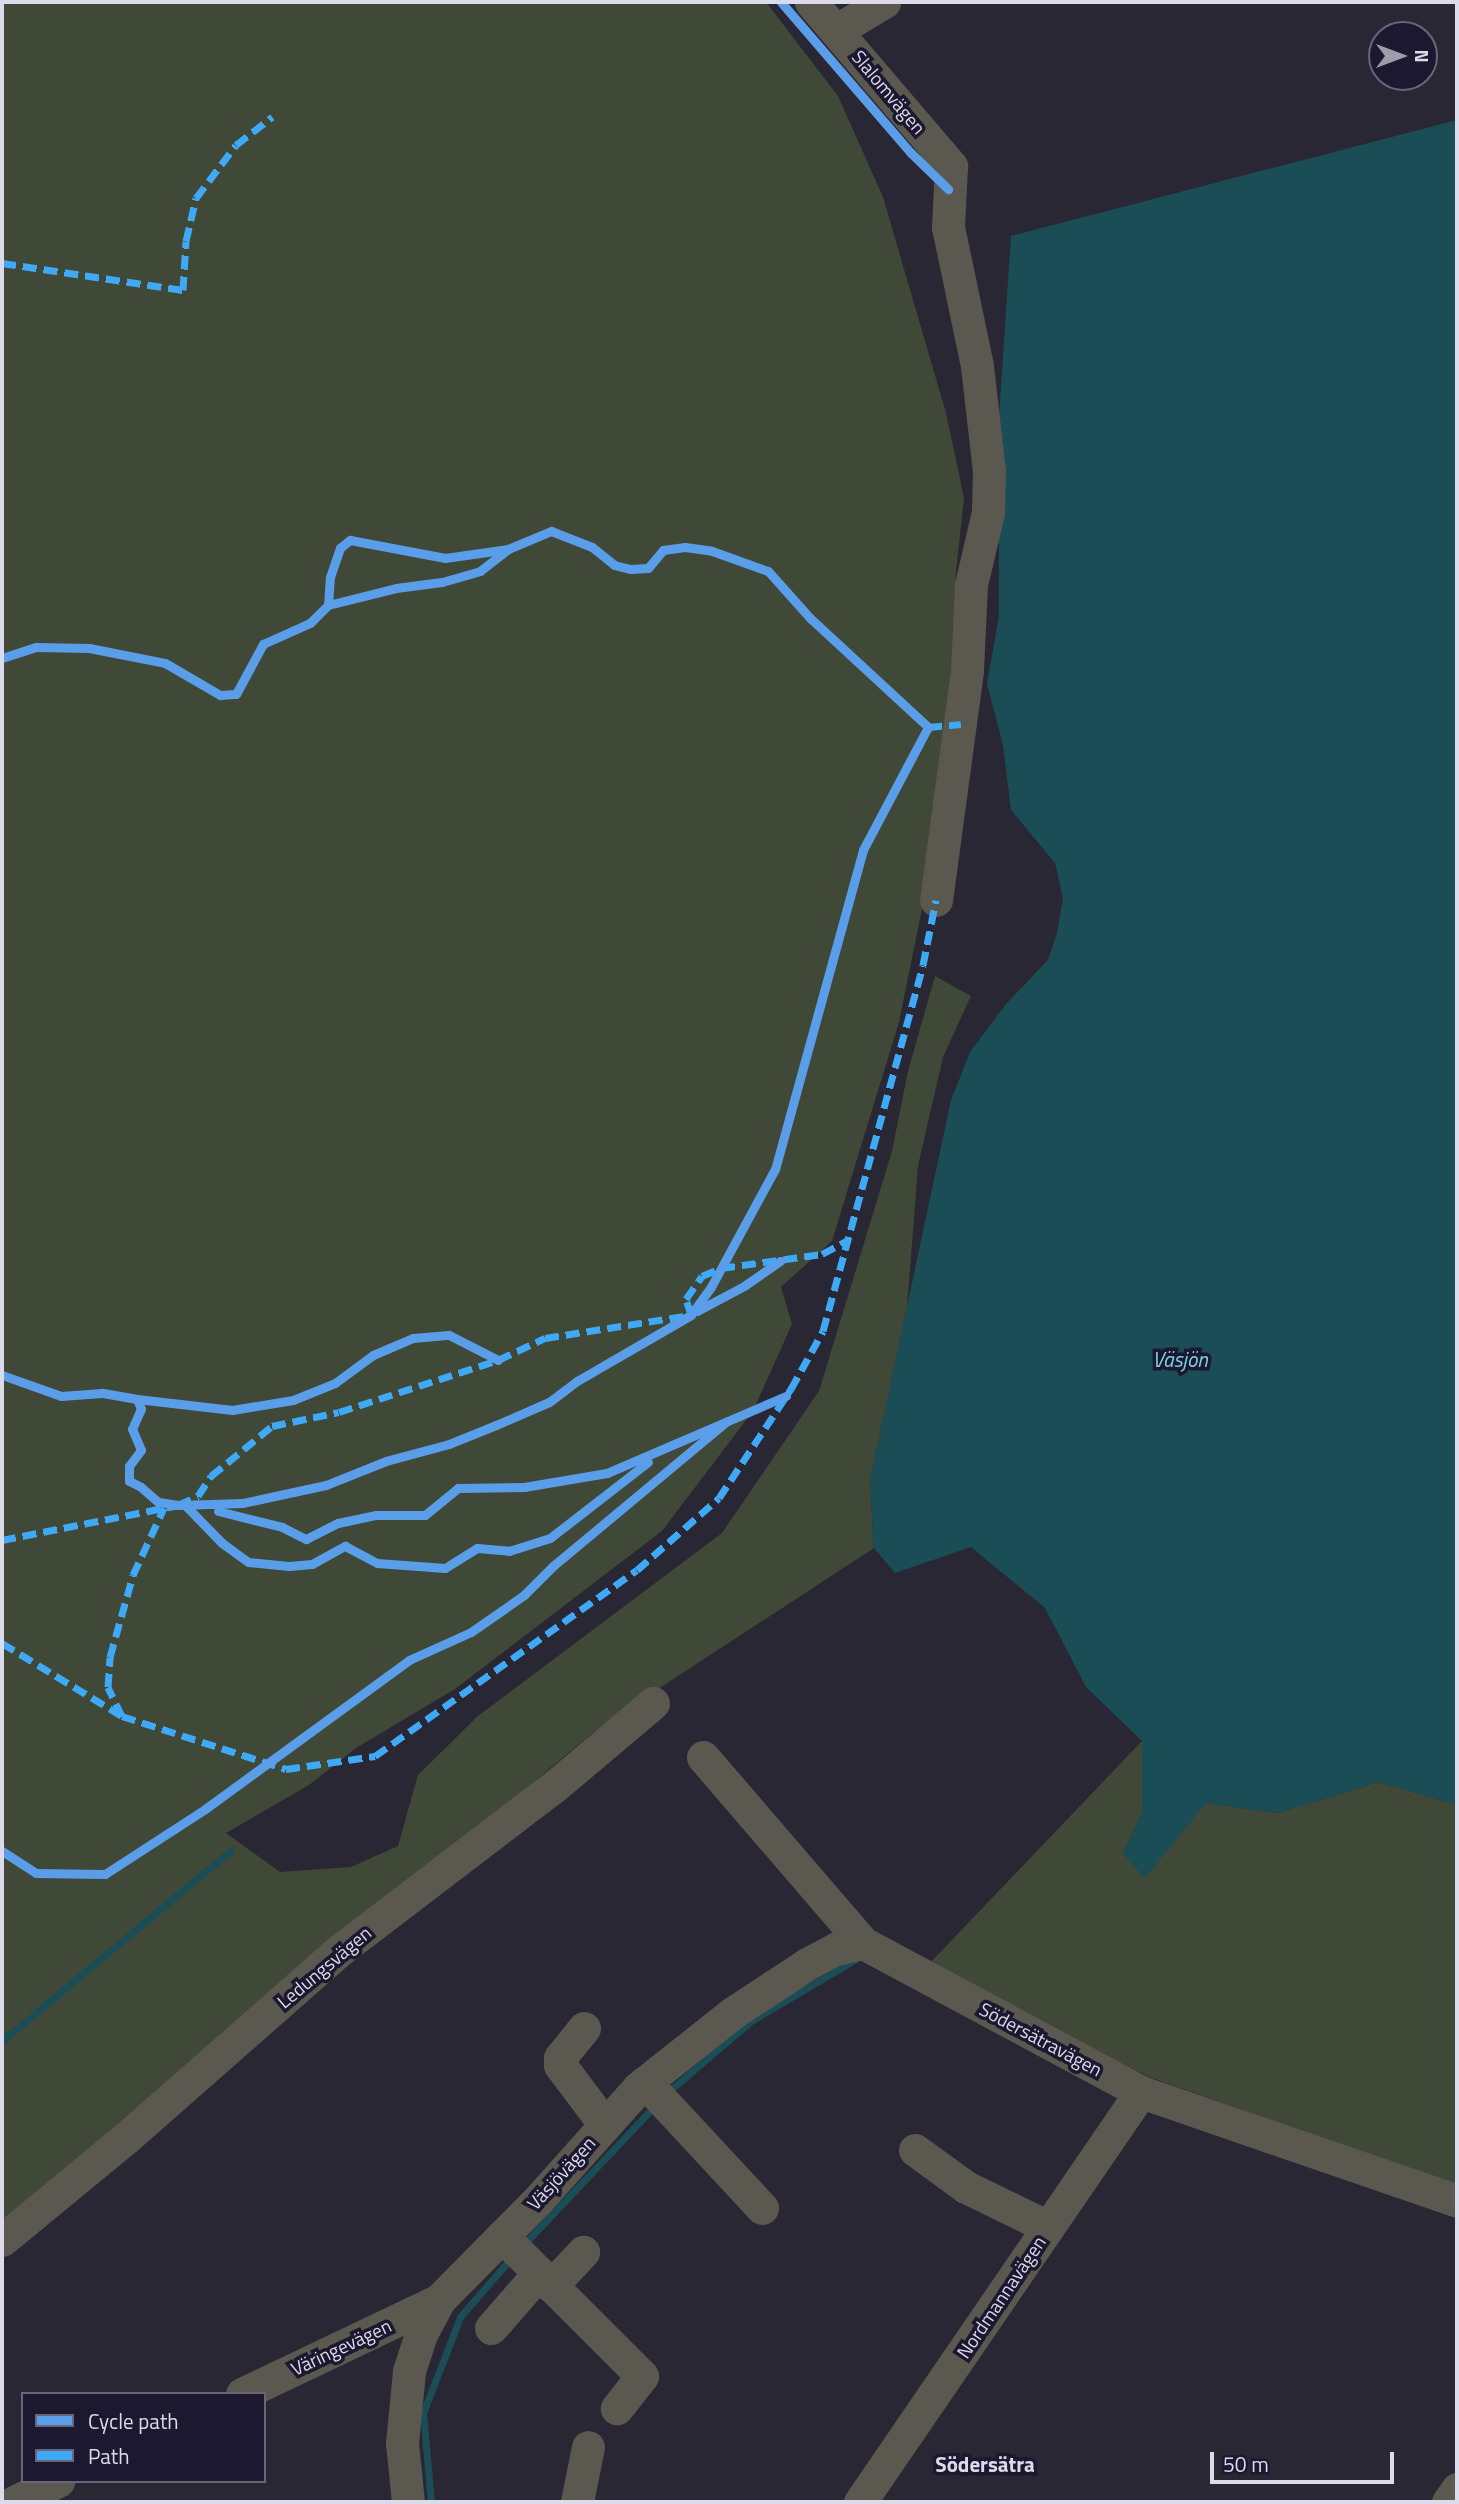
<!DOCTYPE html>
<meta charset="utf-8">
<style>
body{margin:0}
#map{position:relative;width:1459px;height:2504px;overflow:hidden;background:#292734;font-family:"Titillium Web",sans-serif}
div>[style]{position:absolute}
.green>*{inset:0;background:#404837}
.water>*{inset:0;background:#1b4d57}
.stream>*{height:7px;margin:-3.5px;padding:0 3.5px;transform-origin:3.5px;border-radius:3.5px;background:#1b4d57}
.minor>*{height:33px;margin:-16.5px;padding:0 16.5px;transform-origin:16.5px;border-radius:16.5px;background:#5b5850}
.quiet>*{height:7px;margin-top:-3.5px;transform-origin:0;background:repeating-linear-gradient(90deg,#3fa9f5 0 14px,transparent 0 21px)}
.cycleway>*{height:9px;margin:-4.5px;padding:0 4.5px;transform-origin:4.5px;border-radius:4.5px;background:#5a9eea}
span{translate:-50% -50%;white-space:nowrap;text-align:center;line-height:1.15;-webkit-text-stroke:7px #1c182f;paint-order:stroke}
.street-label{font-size:19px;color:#dcdbeb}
.water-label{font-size:21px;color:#7cd4e6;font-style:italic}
.neighbourhood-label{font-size:21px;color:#dcdbeb;font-weight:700}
.frame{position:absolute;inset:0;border:4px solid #dcdbeb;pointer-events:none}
.legend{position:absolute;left:21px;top:2392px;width:245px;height:91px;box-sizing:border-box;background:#1c182f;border:2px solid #69667a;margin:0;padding:9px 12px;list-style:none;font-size:21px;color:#dcdbeb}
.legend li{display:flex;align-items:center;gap:14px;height:35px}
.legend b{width:35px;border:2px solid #69667a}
.north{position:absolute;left:1368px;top:21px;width:70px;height:70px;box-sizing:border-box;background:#1c182f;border:2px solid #69667a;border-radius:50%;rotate:90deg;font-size:19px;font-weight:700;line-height:28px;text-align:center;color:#dcdbeb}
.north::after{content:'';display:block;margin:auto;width:24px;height:32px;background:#9d9cab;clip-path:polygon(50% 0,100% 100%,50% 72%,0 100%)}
.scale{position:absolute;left:1210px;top:2452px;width:184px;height:32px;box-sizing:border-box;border:4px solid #dcdbeb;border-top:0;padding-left:9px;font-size:21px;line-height:24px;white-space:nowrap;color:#dcdbeb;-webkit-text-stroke:5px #1c182f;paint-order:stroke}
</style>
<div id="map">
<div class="green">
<i style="clip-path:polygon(2px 2px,766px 2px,838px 96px,883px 197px,946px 413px,964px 498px,956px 571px,953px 687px,941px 815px,899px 1022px,832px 1241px,781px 1287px,792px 1324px,753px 1411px,662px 1531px,455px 1689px,356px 1748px,309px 1785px,226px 1833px,280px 1872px,351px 1867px,398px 1846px,418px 1775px,478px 1716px,722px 1533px,819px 1391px,892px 1151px,908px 1071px,935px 976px,971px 996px,943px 1057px,918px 1166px,907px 1308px,870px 1480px,874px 1548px,600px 1727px,2px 2221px)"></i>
<i style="clip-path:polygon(1142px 1741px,1142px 1813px,1123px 1854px,1206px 1803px,1277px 1813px,1379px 1782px,1457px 1805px,1457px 2185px,1149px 2077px,928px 1965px)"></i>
</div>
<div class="water">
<i style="clip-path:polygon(1457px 120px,1457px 1805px,1379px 1782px,1277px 1813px,1206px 1803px,1145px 1878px,1123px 1854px,1142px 1813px,1142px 1741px,1086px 1687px,1045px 1608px,971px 1547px,895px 1573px,874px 1548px,870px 1480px,951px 1100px,970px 1052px,1006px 1004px,1048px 960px,1057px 933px,1063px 898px,1055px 863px,1011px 810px,1003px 745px,987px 684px,999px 616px,999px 417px,1011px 236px)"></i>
</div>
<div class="stream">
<i style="left:2px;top:2041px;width:298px;rotate:-39.8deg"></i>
<i style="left:669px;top:2091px;width:108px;rotate:-40.5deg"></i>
<i style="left:751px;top:2021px;width:120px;rotate:-30.6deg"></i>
<i style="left:526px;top:2242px;width:179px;rotate:-46.6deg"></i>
<i style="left:431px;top:2502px;width:89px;rotate:-95.1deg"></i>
<i style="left:423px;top:2413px;width:103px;rotate:-68.9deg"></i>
<i style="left:460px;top:2317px;width:69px;rotate:-49.1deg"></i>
</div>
<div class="minor">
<i style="left:811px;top:2px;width:216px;rotate:49.5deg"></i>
<i style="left:951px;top:166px;width:61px;rotate:92.8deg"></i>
<i style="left:948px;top:227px;width:142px;rotate:78.2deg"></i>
<i style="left:977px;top:366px;width:106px;rotate:83.5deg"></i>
<i style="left:989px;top:471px;width:41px;rotate:91.4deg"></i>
<i style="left:988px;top:512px;width:75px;rotate:103.1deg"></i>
<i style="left:971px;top:585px;width:86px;rotate:92.7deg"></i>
<i style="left:967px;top:671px;width:231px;rotate:97.7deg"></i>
<i style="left:837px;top:30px;width:55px;rotate:-30.8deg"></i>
<i style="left:703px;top:1757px;width:245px;rotate:49.3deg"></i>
<i style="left:863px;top:1943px;width:315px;rotate:28.2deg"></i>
<i style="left:1141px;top:2092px;width:334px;rotate:19deg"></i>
<i style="left:584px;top:2028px;width:38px;rotate:129deg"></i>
<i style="left:560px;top:2058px;width:7px;rotate:90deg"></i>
<i style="left:560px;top:2065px;width:75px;rotate:53.1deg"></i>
<i style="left:645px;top:2082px;width:172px;rotate:47.1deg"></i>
<i style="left:915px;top:2150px;width:63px;rotate:36deg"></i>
<i style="left:966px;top:2187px;width:91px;rotate:26deg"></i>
<i style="left:502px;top:2236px;width:198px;rotate:45deg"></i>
<i style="left:642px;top:2376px;width:41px;rotate:128deg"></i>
<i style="left:2px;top:2240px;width:162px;rotate:-39.5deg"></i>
<i style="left:127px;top:2137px;width:283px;rotate:-41.3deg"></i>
<i style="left:340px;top:1950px;width:272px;rotate:-37.4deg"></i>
<i style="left:556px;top:1785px;width:127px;rotate:-40.2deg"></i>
<i style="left:551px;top:2286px;width:47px;rotate:-46.7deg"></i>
<i style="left:491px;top:2328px;width:73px;rotate:-48.9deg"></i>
<i style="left:242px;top:2394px;width:218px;rotate:-25.5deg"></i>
<i style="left:14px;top:2502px;width:49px;rotate:-25.5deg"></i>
<i style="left:408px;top:2502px;width:59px;rotate:-95.8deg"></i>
<i style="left:402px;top:2443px;width:72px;rotate:-84.4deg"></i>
<i style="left:409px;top:2371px;width:39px;rotate:-72deg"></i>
<i style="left:421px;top:2334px;width:38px;rotate:-62deg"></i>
<i style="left:439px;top:2300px;width:141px;rotate:-45.3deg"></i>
<i style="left:538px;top:2200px;width:150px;rotate:-48.2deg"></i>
<i style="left:638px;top:2088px;width:122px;rotate:-38.4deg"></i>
<i style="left:734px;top:2012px;width:87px;rotate:-33.3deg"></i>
<i style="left:807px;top:1964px;width:32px;rotate:-28deg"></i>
<i style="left:835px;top:1949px;width:29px;rotate:-12deg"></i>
<i style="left:577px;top:2502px;width:56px;rotate:-78.7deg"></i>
<i style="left:860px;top:2502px;width:497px;rotate:-55.6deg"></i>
<i style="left:1448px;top:2502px;width:16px;rotate:-55deg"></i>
</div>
<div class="quiet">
<i style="left:2px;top:263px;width:183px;rotate:8.5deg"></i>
<i style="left:183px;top:290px;width:49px;rotate:-86.5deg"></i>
<i style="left:186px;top:241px;width:44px;rotate:-76.9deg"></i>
<i style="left:196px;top:198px;width:66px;rotate:-53deg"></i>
<i style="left:236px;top:145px;width:46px;rotate:-37.9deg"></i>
<i style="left:928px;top:727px;width:33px;rotate:-5deg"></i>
<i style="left:2px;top:1540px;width:179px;rotate:-11.2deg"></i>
<i style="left:178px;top:1505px;width:22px;rotate:-24deg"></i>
<i style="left:198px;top:1496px;width:24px;rotate:-57deg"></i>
<i style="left:211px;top:1476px;width:79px;rotate:-39.3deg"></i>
<i style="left:272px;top:1426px;width:68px;rotate:-11.8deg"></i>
<i style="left:339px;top:1412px;width:167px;rotate:-18.1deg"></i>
<i style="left:498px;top:1360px;width:52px;rotate:-25.1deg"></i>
<i style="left:545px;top:1338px;width:148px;rotate:-9deg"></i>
<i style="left:691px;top:1315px;width:17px;rotate:-107deg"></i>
<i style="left:686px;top:1299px;width:28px;rotate:-55deg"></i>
<i style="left:702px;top:1276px;width:21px;rotate:-23deg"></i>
<i style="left:721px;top:1268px;width:102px;rotate:-7.9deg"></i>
<i style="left:822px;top:1254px;width:30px;rotate:-28deg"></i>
<i style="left:2px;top:1643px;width:140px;rotate:31.3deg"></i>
<i style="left:122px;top:1716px;width:172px;rotate:17.9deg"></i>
<i style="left:286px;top:1769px;width:90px;rotate:-8.3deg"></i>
<i style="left:375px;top:1756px;width:321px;rotate:-35.4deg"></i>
<i style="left:637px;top:1570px;width:109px;rotate:-41.3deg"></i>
<i style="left:719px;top:1498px;width:131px;rotate:-56.6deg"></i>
<i style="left:791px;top:1389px;width:66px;rotate:-61.1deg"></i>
<i style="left:823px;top:1331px;width:379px;rotate:-74.7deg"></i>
<i style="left:923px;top:965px;width:66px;rotate:-78.7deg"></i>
<i style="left:122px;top:1716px;width:32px;rotate:-116deg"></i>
<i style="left:108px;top:1687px;width:30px;rotate:-86deg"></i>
<i style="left:110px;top:1657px;width:85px;rotate:-74.3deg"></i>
<i style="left:133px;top:1575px;width:74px;rotate:-65.2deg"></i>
</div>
<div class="cycleway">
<i style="left:781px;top:2px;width:199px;rotate:49.3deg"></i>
<i style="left:911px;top:153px;width:52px;rotate:44.2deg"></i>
<i style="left:328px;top:605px;width:28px;rotate:-86deg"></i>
<i style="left:330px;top:577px;width:31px;rotate:-71deg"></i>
<i style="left:340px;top:548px;width:13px;rotate:-39deg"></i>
<i style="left:350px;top:540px;width:97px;rotate:10.7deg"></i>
<i style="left:445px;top:558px;width:64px;rotate:-8.1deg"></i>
<i style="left:2px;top:658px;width:36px;rotate:-18deg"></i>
<i style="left:36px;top:647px;width:53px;rotate:1.1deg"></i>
<i style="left:89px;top:648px;width:77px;rotate:11.2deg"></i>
<i style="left:165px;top:663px;width:64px;rotate:30.2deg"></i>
<i style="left:220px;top:695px;width:16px;rotate:-4deg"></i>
<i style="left:236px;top:694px;width:57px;rotate:-61.6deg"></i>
<i style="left:263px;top:644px;width:51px;rotate:-24.1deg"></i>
<i style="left:310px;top:623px;width:25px;rotate:-45deg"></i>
<i style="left:328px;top:605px;width:70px;rotate:-14deg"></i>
<i style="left:396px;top:588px;width:46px;rotate:-7.4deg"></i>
<i style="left:442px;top:582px;width:40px;rotate:-16deg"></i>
<i style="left:480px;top:571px;width:36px;rotate:-38deg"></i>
<i style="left:508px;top:549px;width:47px;rotate:-22.7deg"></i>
<i style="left:551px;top:531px;width:44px;rotate:21.3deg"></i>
<i style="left:592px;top:547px;width:28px;rotate:39deg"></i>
<i style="left:614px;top:565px;width:16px;rotate:14deg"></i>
<i style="left:630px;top:569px;width:18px;rotate:-3deg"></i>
<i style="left:648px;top:568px;width:23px;rotate:-50deg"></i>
<i style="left:663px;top:550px;width:22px;rotate:-8deg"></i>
<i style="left:685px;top:547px;width:27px;rotate:8deg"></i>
<i style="left:712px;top:551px;width:59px;rotate:19.7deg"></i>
<i style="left:768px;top:571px;width:63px;rotate:48.2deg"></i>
<i style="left:810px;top:618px;width:161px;rotate:42.7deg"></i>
<i style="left:928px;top:727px;width:139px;rotate:117.9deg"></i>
<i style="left:863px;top:850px;width:331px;rotate:105.4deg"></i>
<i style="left:775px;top:1169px;width:134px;rotate:118.5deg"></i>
<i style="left:711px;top:1287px;width:34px;rotate:126deg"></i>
<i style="left:691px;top:1315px;width:132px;rotate:149.9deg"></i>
<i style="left:577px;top:1381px;width:35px;rotate:143deg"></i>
<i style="left:549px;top:1402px;width:58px;rotate:156.5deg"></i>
<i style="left:496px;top:1425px;width:51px;rotate:158deg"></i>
<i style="left:449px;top:1444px;width:65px;rotate:164.9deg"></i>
<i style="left:386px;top:1461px;width:65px;rotate:158.2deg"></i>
<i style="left:326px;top:1485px;width:85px;rotate:167.8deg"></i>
<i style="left:243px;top:1503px;width:65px;rotate:178.2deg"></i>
<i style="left:178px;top:1505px;width:20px;rotate:-171deg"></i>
<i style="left:158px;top:1502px;width:23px;rotate:-139deg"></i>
<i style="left:141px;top:1487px;width:13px;rotate:-153deg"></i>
<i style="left:129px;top:1481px;width:15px;rotate:-90deg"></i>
<i style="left:129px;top:1466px;width:20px;rotate:-53deg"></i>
<i style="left:141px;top:1450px;width:23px;rotate:-113deg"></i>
<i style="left:132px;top:1429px;width:22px;rotate:-66deg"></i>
<i style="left:141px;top:1409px;width:11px;rotate:-112deg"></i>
<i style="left:137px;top:1399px;width:36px;rotate:-170deg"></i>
<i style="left:102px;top:1393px;width:41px;rotate:175.8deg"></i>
<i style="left:61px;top:1396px;width:63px;rotate:-160.4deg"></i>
<i style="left:697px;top:1311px;width:53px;rotate:-28deg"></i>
<i style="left:744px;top:1286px;width:44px;rotate:-34.8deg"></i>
<i style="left:137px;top:1399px;width:96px;rotate:6.6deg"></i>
<i style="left:232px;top:1410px;width:62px;rotate:-9.3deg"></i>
<i style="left:293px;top:1400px;width:45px;rotate:-22deg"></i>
<i style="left:335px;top:1383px;width:47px;rotate:-36.4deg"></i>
<i style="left:373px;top:1355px;width:43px;rotate:-23deg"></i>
<i style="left:413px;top:1338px;width:36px;rotate:-5deg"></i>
<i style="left:449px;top:1335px;width:55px;rotate:27deg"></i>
<i style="left:185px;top:1505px;width:53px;rotate:45.8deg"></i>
<i style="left:222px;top:1543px;width:32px;rotate:36deg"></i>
<i style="left:248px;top:1562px;width:41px;rotate:5.6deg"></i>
<i style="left:289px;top:1566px;width:23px;rotate:-5deg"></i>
<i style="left:312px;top:1564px;width:38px;rotate:-29deg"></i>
<i style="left:345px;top:1546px;width:36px;rotate:28deg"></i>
<i style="left:377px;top:1563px;width:68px;rotate:4.2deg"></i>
<i style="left:445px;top:1568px;width:38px;rotate:-32deg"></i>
<i style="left:477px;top:1548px;width:32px;rotate:5deg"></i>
<i style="left:509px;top:1551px;width:43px;rotate:-17.6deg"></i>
<i style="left:550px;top:1538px;width:124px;rotate:-37.8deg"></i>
<i style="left:218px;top:1511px;width:66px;rotate:14deg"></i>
<i style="left:282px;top:1527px;width:27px;rotate:27deg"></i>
<i style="left:306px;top:1539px;width:36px;rotate:-27deg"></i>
<i style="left:338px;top:1523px;width:39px;rotate:-12deg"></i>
<i style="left:376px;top:1515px;width:49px"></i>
<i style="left:425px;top:1515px;width:43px;rotate:-39.3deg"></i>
<i style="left:458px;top:1488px;width:66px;rotate:-0.9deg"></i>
<i style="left:524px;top:1487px;width:84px;rotate:-9.6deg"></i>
<i style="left:607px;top:1473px;width:195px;rotate:-23.3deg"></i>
<i style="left:2px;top:1851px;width:40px;rotate:32.9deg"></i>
<i style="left:36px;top:1873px;width:69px;rotate:0.8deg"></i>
<i style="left:105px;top:1874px;width:119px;rotate:-33deg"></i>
<i style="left:205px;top:1809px;width:253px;rotate:-36.1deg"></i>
<i style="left:409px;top:1660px;width:68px;rotate:-24.3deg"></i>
<i style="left:471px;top:1632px;width:65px;rotate:-34.9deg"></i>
<i style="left:524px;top:1595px;width:41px;rotate:-45deg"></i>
<i style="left:553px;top:1566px;width:226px;rotate:-39.8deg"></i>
</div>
<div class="street-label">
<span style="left:889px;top:92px;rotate:50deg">Slalomvägen</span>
<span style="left:324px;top:1967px;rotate:-40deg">Ledungsvägen</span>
<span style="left:1041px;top:2039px;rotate:28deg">Södersätravägen</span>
<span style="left:561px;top:2173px;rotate:-48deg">Väsjövägen</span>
<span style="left:1001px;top:2297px;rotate:-56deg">Nordmannavägen</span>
<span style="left:341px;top:2347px;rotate:-25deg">Väringevägen</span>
</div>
<div class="water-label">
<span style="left:1180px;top:1359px">Väsjön</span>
</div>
<div class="neighbourhood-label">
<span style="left:985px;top:2464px">Södersätra</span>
</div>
<div class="frame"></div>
<ul class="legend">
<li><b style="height:9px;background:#5a9eea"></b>Cycle path</li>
<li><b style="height:9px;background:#3fa9f5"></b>Path</li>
</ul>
<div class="north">N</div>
<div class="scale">50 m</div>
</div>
